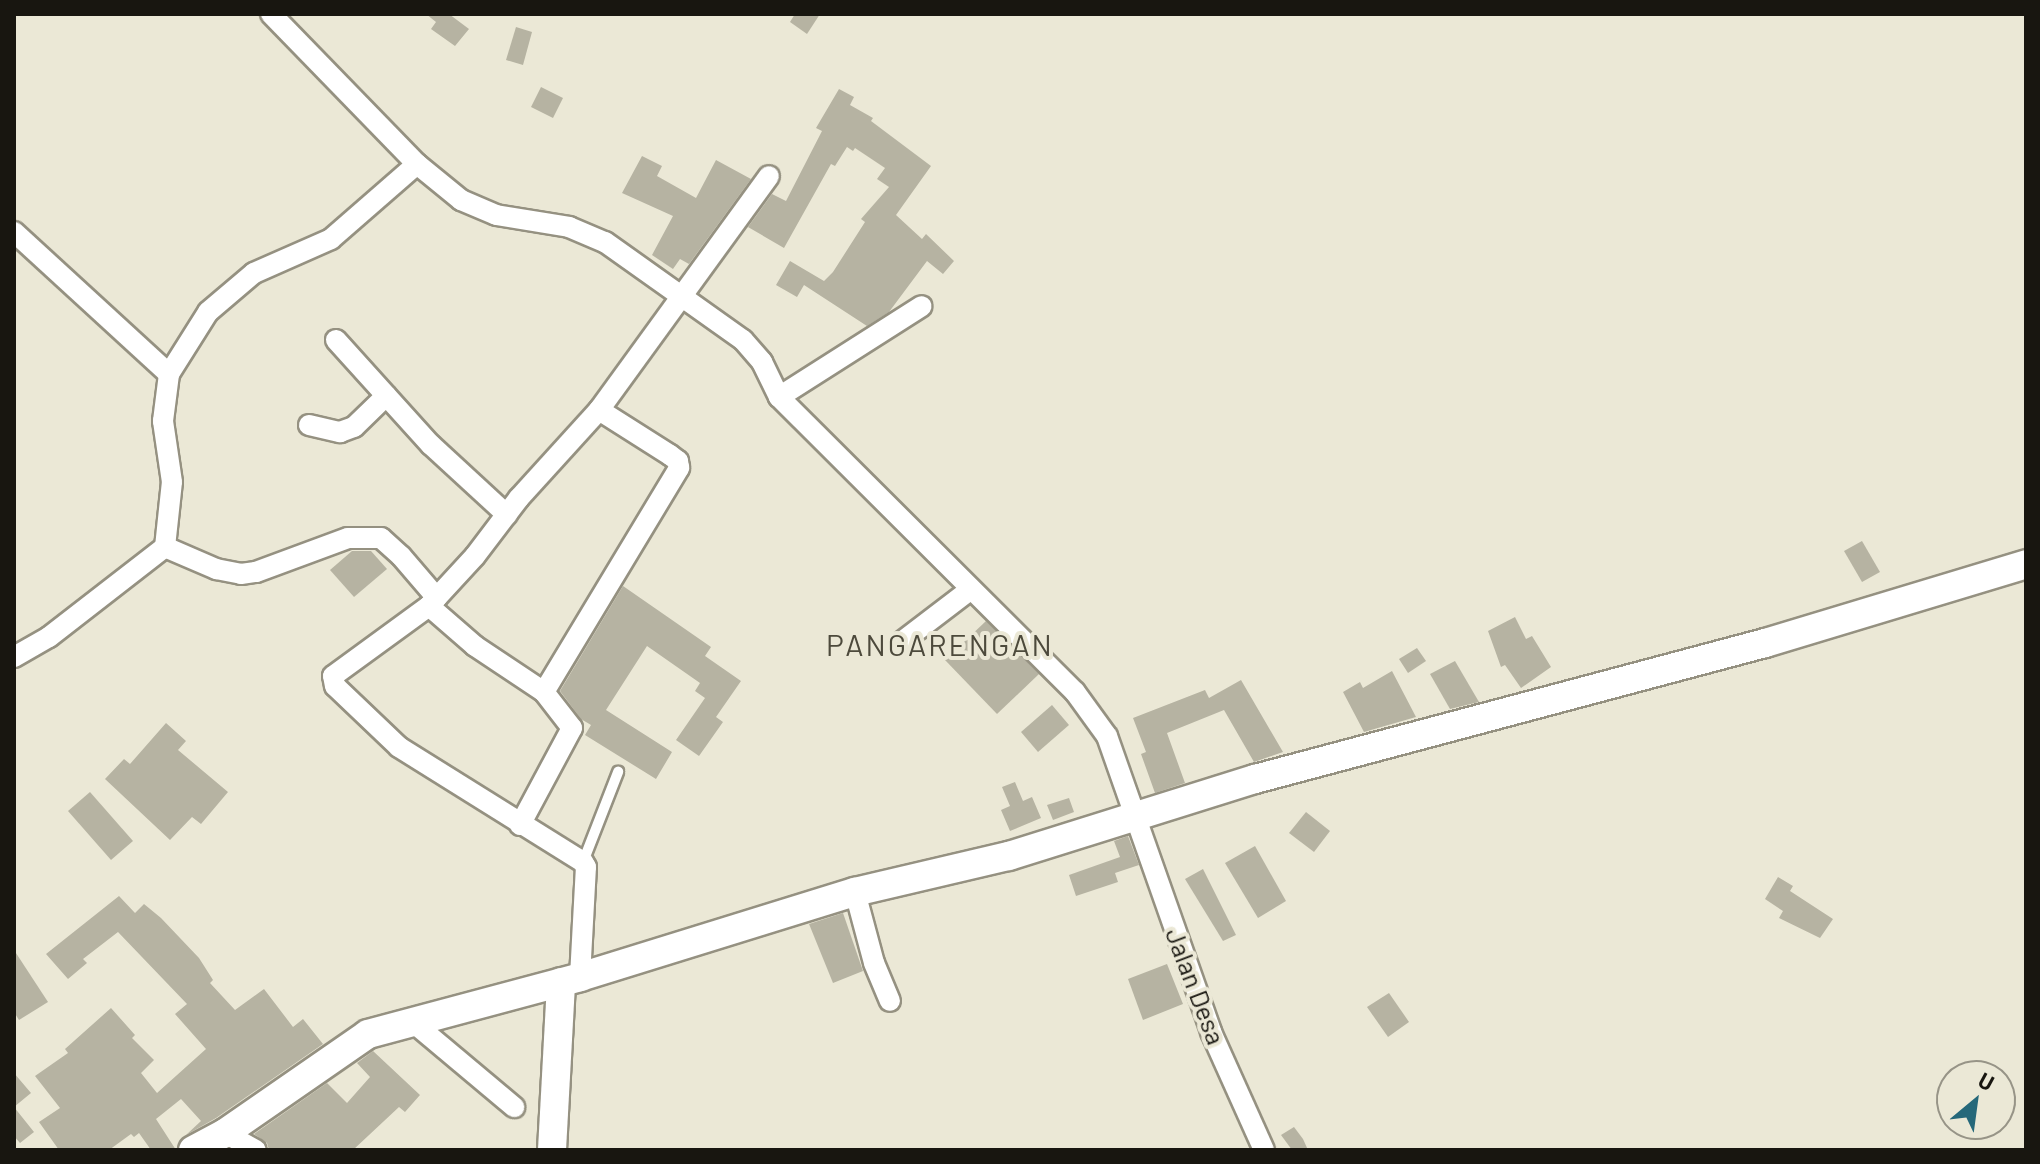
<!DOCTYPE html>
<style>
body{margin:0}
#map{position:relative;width:2040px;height:1164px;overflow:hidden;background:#ebe8d6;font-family:Barlow,sans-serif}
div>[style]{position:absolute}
.building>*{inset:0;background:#b6b3a2}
.roads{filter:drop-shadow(2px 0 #959181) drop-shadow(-2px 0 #959181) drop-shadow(0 2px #959181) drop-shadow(0 -2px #959181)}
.lane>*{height:10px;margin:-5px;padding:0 5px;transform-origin:5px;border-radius:5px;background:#fff}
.street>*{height:20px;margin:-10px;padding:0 10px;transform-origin:10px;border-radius:10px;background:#fff}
.secondary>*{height:28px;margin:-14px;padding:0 14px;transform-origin:14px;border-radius:14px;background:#fff}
span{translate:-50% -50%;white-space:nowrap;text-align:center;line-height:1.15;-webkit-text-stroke:8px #ebe8d6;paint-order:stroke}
.street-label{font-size:26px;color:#181610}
.quarter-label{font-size:30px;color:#4d4a3c;letter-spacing:2px}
.frame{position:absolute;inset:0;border:16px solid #181610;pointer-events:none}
.north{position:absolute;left:1936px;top:1060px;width:80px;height:80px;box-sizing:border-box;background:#ebe8d6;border:2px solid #979487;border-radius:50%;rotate:29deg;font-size:22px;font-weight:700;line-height:32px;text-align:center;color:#181610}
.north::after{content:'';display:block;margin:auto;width:28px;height:36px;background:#25687a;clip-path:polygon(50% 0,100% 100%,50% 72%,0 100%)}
</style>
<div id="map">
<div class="building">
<i style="clip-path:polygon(426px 14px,449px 14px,469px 29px,455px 46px,431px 29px,436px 22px)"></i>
<i style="clip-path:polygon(795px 14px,820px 14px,807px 34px,790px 22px)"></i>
<i style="clip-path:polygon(516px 27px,532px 32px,523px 65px,506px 60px)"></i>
<i style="clip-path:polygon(541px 87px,563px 98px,553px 118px,531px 107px)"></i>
<i style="clip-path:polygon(839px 89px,854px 97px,850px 105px,873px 118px,871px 121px,931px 166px,896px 215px,922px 239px,926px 234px,954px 261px,943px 274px,927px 261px,889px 312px,867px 326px,804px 285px,797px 297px,776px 285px,790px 261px,824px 281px,833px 272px,865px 222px,861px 219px,889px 187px,877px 179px,885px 168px,855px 148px,853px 151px,847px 147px,835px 166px,831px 164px,784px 248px,748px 227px,772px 194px,786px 201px,822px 131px,816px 128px)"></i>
<i style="clip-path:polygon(642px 156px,662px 166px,657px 176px,696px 198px,716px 160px,751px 179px,689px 264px,680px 259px,673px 269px,652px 255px,673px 216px,622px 193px)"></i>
<i style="clip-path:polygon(1862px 541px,1880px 572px,1862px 582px,1844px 551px)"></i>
<i style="clip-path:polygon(352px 551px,371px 551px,387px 569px,354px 597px,330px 570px)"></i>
<i style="clip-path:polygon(623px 586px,711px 647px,705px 656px,741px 681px,716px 717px,723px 722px,699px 756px,676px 740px,705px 698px,695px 691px,700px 683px,647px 646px,606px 710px,672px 752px,656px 779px,585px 735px,591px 725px,581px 719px,560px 691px)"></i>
<i style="clip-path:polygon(1515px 617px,1526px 639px,1532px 636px,1551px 667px,1521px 688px,1505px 665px,1501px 667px,1488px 631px)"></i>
<i style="clip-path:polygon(986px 621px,1039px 674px,997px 714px,945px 660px)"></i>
<i style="clip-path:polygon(1417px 648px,1426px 661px,1408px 673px,1399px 659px)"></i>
<i style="clip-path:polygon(1455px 661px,1479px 702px,1450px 709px,1430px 674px)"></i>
<i style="clip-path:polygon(1392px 671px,1416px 717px,1364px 732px,1343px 692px,1360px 682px,1363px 688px)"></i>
<i style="clip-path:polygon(1241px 680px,1283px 752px,1254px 762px,1224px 710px,1167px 733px,1185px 783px,1155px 793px,1141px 754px,1146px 752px,1133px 718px,1205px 690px,1209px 698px)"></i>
<i style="clip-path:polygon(1052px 705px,1069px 725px,1038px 752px,1021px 732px)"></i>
<i style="clip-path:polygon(166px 723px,186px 741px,178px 750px,228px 792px,201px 824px,192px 817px,170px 840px,105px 779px,124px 759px,130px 764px)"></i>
<i style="clip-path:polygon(1015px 782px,1023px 801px,1032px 797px,1041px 818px,1010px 831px,1001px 810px,1010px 806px,1002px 787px)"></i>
<i style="clip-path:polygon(90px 792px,133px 841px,111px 860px,68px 811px)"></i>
<i style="clip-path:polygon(1069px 798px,1074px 812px,1053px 820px,1047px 805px)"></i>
<i style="clip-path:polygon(1306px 812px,1330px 831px,1314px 852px,1289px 833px)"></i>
<i style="clip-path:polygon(1128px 836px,1139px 865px,1115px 873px,1118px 882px,1076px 896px,1069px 875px,1120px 857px,1114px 841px)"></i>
<i style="clip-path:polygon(1255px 846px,1286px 901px,1258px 918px,1225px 863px)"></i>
<i style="clip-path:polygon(1203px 869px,1236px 935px,1223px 941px,1185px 879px)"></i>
<i style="clip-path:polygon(1778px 877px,1793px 886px,1790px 891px,1833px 919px,1820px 938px,1779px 918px,1783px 911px,1765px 899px)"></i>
<i style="clip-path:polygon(119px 896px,135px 913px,144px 904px,161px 918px,199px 958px,213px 980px,210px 983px,235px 1010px,264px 989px,293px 1027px,303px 1019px,323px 1044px,216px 1118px,186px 1135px,201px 1121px,181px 1099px,156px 1119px,176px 1150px,151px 1150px,139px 1133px,134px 1137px,131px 1134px,109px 1150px,59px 1150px,39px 1122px,60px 1108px,35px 1076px,68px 1053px,65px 1049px,111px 1008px,135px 1035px,132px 1038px,154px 1060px,141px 1073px,157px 1093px,206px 1049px,175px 1014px,187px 1004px,118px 932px,83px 959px,87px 963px,68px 979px,46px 954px)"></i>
<i style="clip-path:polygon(843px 913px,863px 971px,833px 983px,809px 924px)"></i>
<i style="clip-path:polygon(14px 950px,48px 1002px,19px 1020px,14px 1012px)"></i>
<i style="clip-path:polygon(1167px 964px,1183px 1004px,1143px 1020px,1128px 979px)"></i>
<i style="clip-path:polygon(1389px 993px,1409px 1022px,1388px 1037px,1367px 1007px)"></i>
<i style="clip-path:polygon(373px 1051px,420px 1095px,405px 1112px,399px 1107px,353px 1150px,269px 1150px,267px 1143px,254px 1134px,327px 1083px,347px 1103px,370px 1077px,357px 1063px)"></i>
<i style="clip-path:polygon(14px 1073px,31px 1093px,14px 1107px,34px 1132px,20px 1143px,14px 1136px)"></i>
<i style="clip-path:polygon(1294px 1127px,1303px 1139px,1308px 1150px,1292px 1150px,1281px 1135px)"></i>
</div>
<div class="roads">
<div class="lane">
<i style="left:583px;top:862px;width:97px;rotate:-68.7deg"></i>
</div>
<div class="street">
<i style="left:271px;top:14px;width:209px;rotate:45.8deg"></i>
<i style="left:417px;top:164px;width:57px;rotate:39.3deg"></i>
<i style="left:461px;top:200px;width:38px;rotate:23deg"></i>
<i style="left:496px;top:215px;width:74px;rotate:9.3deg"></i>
<i style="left:569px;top:227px;width:39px;rotate:23deg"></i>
<i style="left:605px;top:242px;width:169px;rotate:35.4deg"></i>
<i style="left:743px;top:340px;width:29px;rotate:49deg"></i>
<i style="left:762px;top:362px;width:39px;rotate:64deg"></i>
<i style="left:779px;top:397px;width:418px;rotate:44.9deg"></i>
<i style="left:1075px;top:692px;width:54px;rotate:54deg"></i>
<i style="left:1107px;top:736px;width:314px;rotate:70.6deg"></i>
<i style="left:1211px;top:1032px;width:129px;rotate:65.8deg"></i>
<i style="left:14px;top:232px;width:210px;rotate:42.5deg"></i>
<i style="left:336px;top:340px;width:142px;rotate:47.9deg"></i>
<i style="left:431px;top:445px;width:103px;rotate:42.6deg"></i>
<i style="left:779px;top:397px;width:169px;rotate:-32.5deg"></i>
<i style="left:309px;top:425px;width:32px;rotate:13deg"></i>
<i style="left:340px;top:432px;width:15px;rotate:-20deg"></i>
<i style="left:354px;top:427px;width:45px;rotate:-44.1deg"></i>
<i style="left:165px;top:547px;width:56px;rotate:23.3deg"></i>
<i style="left:216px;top:569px;width:25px;rotate:11deg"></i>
<i style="left:241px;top:574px;width:15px;rotate:-8deg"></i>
<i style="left:256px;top:572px;width:98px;rotate:-20.3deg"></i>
<i style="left:348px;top:538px;width:33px"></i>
<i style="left:381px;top:538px;width:27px;rotate:42deg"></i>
<i style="left:401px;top:556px;width:55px;rotate:49.4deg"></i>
<i style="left:429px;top:606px;width:61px;rotate:41deg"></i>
<i style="left:475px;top:646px;width:83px;rotate:33.7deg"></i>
<i style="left:544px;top:692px;width:262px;rotate:-58.9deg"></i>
<i style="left:679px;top:468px;width:7px;rotate:-98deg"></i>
<i style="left:678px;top:461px;width:10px;rotate:-143deg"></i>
<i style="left:670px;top:455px;width:84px;rotate:-147.6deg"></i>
<i style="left:899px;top:644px;width:89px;rotate:-37.3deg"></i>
<i style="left:14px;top:657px;width:40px;rotate:-29.7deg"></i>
<i style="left:49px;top:637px;width:147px;rotate:-37.8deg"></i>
<i style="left:165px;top:547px;width:65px;rotate:-83.9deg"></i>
<i style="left:172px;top:482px;width:62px;rotate:-98.4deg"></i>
<i style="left:163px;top:421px;width:47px;rotate:-82.7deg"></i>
<i style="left:169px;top:374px;width:73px;rotate:-57.8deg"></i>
<i style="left:208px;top:312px;width:60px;rotate:-40.3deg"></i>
<i style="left:254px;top:273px;width:84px;rotate:-23.8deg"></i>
<i style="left:331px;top:239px;width:114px;rotate:-41.1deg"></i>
<i style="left:520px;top:825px;width:110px;rotate:-61.8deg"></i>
<i style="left:572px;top:728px;width:46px;rotate:-127.9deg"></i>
<i style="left:855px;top:892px;width:73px;rotate:75deg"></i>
<i style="left:874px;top:963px;width:41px;rotate:67.2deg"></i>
<i style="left:580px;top:977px;width:110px;rotate:-86.9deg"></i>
<i style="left:586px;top:867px;width:6px;rotate:-121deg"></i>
<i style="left:583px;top:862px;width:217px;rotate:-148deg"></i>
<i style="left:399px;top:747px;width:88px;rotate:-136.4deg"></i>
<i style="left:335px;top:686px;width:10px;rotate:-101deg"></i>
<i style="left:333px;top:676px;width:119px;rotate:-36.1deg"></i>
<i style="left:429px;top:606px;width:68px;rotate:-47.4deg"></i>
<i style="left:475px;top:556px;width:73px;rotate:-52.8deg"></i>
<i style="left:519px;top:498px;width:119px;rotate:-47.7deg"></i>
<i style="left:599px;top:410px;width:289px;rotate:-54deg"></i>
<i style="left:414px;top:1023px;width:131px;rotate:40deg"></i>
<i style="left:225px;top:1133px;width:35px;rotate:29deg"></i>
</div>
<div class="secondary">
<i style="left:193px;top:1150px;width:36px;rotate:-28deg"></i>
<i style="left:225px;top:1133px;width:174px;rotate:-34.7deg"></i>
<i style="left:368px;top:1034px;width:220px;rotate:-15deg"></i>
<i style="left:580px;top:977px;width:288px;rotate:-17.2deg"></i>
<i style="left:855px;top:892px;width:158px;rotate:-13.2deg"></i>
<i style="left:1009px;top:856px;width:258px;rotate:-17.4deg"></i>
<i style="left:1255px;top:779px;width:528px;rotate:-14.93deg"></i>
<i style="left:1765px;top:643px;width:273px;rotate:-16.8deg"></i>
<i style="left:552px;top:1150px;width:168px;rotate:-86.9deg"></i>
</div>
</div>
<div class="street-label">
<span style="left:1196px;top:986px;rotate:69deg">Jalan Desa</span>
</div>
<div class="quarter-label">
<span style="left:940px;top:644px">PANGARENGAN</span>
</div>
<div class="frame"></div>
<div class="north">U</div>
</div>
